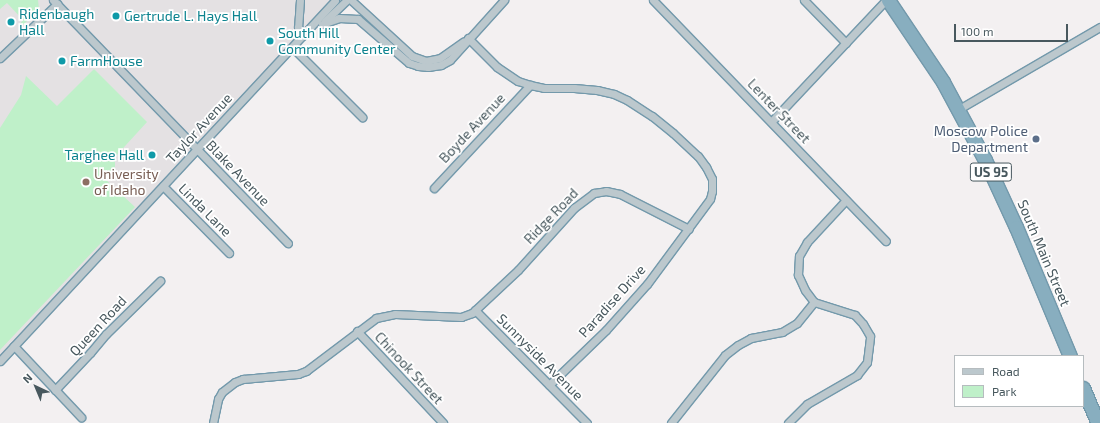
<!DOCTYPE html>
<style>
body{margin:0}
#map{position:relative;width:1100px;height:423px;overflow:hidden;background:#f3f0f1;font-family:"Exo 2",sans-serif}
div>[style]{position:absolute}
.education>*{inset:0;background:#e4e1e3}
.green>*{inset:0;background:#bff0c9}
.roads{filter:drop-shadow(1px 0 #7399ab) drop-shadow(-1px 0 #7399ab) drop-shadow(0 1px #7399ab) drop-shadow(0 -1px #7399ab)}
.street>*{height:7px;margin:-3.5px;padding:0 3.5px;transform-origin:3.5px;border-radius:3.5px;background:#bcc8cd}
.highway>*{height:13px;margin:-6.5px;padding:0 6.5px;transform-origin:6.5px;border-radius:6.5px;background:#88aebf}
.dots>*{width:11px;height:11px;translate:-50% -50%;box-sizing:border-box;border:2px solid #fff;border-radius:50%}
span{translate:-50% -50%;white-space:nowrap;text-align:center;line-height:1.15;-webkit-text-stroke:3.5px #fff;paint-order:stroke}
.shield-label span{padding:1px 3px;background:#fff;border:1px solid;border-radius:3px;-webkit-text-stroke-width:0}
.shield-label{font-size:13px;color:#48585e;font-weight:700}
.culture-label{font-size:14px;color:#0d838f}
.left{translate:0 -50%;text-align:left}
.right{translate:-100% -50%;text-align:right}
.street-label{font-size:14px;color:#48585e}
.service-label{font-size:14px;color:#4e5e75}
.education-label{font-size:14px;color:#785e54}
.legend{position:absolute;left:954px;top:355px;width:130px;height:52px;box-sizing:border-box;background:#fff;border:1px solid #b6bcbf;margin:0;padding:5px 7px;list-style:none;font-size:12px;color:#48585e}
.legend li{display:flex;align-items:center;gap:8px;height:20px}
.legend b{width:20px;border:1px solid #b6bcbf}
.north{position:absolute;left:16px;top:367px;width:40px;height:40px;-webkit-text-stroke:3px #fff;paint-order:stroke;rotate:316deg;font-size:11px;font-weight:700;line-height:16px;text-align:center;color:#48585e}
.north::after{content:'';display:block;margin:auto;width:14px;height:18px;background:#48585e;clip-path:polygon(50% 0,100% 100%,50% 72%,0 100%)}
.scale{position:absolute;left:954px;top:24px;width:114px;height:18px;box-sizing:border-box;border:2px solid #48585e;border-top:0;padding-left:5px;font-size:12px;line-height:14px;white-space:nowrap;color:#48585e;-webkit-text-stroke:3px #fff;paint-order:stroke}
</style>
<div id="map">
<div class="education">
<i style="clip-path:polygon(0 0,343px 0,0 364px)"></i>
</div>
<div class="green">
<i style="clip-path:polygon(0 0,38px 0,39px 9px,21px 27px,19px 25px,23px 20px,7px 3px,0 9px)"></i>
<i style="clip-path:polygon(94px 69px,147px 122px,115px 157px,115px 167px,104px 178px,135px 207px,0 350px,0 128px,21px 95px,26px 76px,57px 106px)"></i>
</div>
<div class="roads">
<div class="street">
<i style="left:53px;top:0;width:338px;rotate:46deg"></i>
<i style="left:300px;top:0;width:27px;rotate:94deg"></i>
<i style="left:298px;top:27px;width:10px;rotate:61deg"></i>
<i style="left:351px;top:0;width:83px;rotate:42.6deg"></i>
<i style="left:412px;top:56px;width:15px;rotate:20deg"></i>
<i style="left:426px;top:61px;width:14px;rotate:-12deg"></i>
<i style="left:440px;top:58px;width:29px;rotate:-35deg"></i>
<i style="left:653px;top:0;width:335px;rotate:46deg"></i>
<i style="left:804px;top:0;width:60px;rotate:45.7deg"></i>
<i style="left:325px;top:21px;width:30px;rotate:-44deg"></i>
<i style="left:322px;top:24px;width:18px;rotate:-19deg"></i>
<i style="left:339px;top:18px;width:19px;rotate:3deg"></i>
<i style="left:358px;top:19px;width:67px;rotate:40.8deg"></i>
<i style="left:409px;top:63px;width:9px;rotate:18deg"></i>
<i style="left:418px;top:66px;width:10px;rotate:6deg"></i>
<i style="left:428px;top:67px;width:13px;rotate:-9deg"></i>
<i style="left:441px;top:65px;width:10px;rotate:-29deg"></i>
<i style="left:450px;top:60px;width:81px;rotate:-48deg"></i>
<i style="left:468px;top:38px;width:41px;rotate:45deg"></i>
<i style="left:497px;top:67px;width:25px;rotate:34deg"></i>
<i style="left:518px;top:81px;width:13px;rotate:18deg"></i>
<i style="left:530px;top:85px;width:14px;rotate:12deg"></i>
<i style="left:544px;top:88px;width:30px"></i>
<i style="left:574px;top:88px;width:23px;rotate:5deg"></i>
<i style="left:597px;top:90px;width:17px;rotate:13deg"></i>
<i style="left:614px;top:94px;width:14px;rotate:25deg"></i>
<i style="left:627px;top:100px;width:30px;rotate:33deg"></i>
<i style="left:652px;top:116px;width:27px;rotate:39deg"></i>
<i style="left:673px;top:133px;width:34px;rotate:43deg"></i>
<i style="left:698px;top:156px;width:14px;rotate:54deg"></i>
<i style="left:706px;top:167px;width:13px;rotate:63deg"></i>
<i style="left:712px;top:179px;width:12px;rotate:90deg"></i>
<i style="left:712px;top:191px;width:8px;rotate:104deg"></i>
<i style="left:710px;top:199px;width:106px;rotate:126.5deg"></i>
<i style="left:647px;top:284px;width:62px;rotate:131.7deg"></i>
<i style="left:606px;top:330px;width:79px;rotate:136deg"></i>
<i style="left:293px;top:48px;width:98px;rotate:45deg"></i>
<i style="left:0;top:58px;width:79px;rotate:-43.5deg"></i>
<i style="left:959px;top:109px;width:163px;rotate:-30.2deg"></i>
<i style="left:772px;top:121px;width:166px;rotate:-46.7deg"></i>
<i style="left:163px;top:186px;width:94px;rotate:45.4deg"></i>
<i style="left:434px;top:188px;width:141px;rotate:-47deg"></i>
<i style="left:475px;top:310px;width:159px;rotate:45.3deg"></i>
<i style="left:357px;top:331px;width:126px;rotate:46.9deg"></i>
<i style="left:14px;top:346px;width:98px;rotate:46.7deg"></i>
<i style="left:0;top:361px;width:492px;rotate:-47.1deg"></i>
<i style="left:55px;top:390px;width:51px;rotate:-46.6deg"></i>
<i style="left:90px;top:353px;width:25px;rotate:-50deg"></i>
<i style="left:106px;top:334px;width:76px;rotate:-44.5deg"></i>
<i style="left:213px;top:423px;width:25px;rotate:-78deg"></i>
<i style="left:218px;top:399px;width:8px;rotate:-60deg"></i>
<i style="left:222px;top:392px;width:16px;rotate:-38deg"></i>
<i style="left:235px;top:382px;width:9px;rotate:-21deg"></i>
<i style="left:243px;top:379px;width:55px;rotate:-5.2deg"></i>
<i style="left:298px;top:374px;width:9px;rotate:-21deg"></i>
<i style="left:306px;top:371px;width:88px;rotate:-37.1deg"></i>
<i style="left:376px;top:318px;width:19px;rotate:-12deg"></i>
<i style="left:395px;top:314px;width:66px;rotate:2.6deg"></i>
<i style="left:461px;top:317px;width:12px;rotate:-20deg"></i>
<i style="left:472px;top:313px;width:63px;rotate:-43.1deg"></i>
<i style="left:518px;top:270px;width:84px;rotate:-47.9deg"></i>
<i style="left:574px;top:208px;width:25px;rotate:-37deg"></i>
<i style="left:594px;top:193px;width:12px;rotate:-9deg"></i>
<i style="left:606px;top:191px;width:14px;rotate:12deg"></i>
<i style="left:620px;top:194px;width:77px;rotate:26.9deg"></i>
<i style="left:671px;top:423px;width:87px;rotate:-51.5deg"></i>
<i style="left:725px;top:355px;width:16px;rotate:-38deg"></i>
<i style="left:738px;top:345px;width:15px;rotate:-28deg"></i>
<i style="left:751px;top:338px;width:32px;rotate:-11deg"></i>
<i style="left:782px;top:332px;width:17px;rotate:-31deg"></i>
<i style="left:797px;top:323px;width:27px;rotate:-51deg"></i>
<i style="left:788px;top:423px;width:27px;rotate:-45deg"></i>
<i style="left:807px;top:404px;width:58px;rotate:-30.1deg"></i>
<i style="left:857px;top:375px;width:16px;rotate:-52deg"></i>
<i style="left:867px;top:362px;width:26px;rotate:-83deg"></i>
<i style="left:870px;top:336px;width:14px;rotate:-120deg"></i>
<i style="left:863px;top:324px;width:12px;rotate:-132deg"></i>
<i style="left:855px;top:315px;width:43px;rotate:-162.4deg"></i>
<i style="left:814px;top:302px;width:15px;rotate:-127deg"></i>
<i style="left:805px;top:290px;width:17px;rotate:-115deg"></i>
<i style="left:798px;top:275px;width:19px;rotate:-87deg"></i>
<i style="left:799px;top:256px;width:16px;rotate:-60deg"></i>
<i style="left:807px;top:242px;width:57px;rotate:-47.1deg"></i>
</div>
<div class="highway">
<i style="left:888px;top:0;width:99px;rotate:56.1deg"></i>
<i style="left:943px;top:82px;width:89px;rotate:61.7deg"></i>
<i style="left:985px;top:160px;width:74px;rotate:65.2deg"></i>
<i style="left:1016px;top:227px;width:140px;rotate:67.3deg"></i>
<i style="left:1083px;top:388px;width:38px;rotate:67deg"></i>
</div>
</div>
<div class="dots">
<i style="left:116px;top:16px;background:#0f9aa8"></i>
<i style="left:11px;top:22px;background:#0f9aa8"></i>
<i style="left:270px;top:41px;background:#0f9aa8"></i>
<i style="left:62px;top:61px;background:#0f9aa8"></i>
<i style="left:1036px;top:139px;background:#5c6f8a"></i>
<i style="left:152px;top:155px;background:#0f9aa8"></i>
<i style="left:86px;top:182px;background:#8d6e63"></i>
</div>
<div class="shield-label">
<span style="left:991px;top:172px">US 95</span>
</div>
<div class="culture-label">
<span class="left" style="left:19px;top:22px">Ridenbaugh<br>Hall</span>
<span class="left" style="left:124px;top:16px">Gertrude L. Hays Hall</span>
<span class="left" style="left:278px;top:41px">South Hill<br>Community Center</span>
<span class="left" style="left:70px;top:61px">FarmHouse</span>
<span class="right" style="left:144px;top:155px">Targhee Hall</span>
</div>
<div class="street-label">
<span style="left:779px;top:111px;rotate:46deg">Lenter Street</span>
<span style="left:199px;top:128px;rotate:-47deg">Taylor Avenue</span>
<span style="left:472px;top:128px;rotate:-47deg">Boyde Avenue</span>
<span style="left:238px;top:173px;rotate:46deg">Blake Avenue</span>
<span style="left:205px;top:210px;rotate:45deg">Linda Lane</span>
<span style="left:551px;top:216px;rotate:-46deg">Ridge Road</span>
<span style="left:1044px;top:253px;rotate:67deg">South Main Street</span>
<span style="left:612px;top:301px;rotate:-48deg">Paradise Drive</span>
<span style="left:98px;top:326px;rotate:-47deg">Queen Road</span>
<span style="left:540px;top:357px;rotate:45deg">Sunnyside Avenue</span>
<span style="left:409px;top:368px;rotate:47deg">Chinook Street</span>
</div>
<div class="service-label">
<span class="right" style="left:1028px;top:139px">Moscow Police<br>Department</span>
</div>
<div class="education-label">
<span class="left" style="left:94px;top:182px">University<br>of Idaho</span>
</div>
<ul class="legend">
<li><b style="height:5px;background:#bcc8cd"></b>Road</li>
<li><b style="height:11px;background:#bff0c9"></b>Park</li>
</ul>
<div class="north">N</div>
<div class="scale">100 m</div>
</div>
